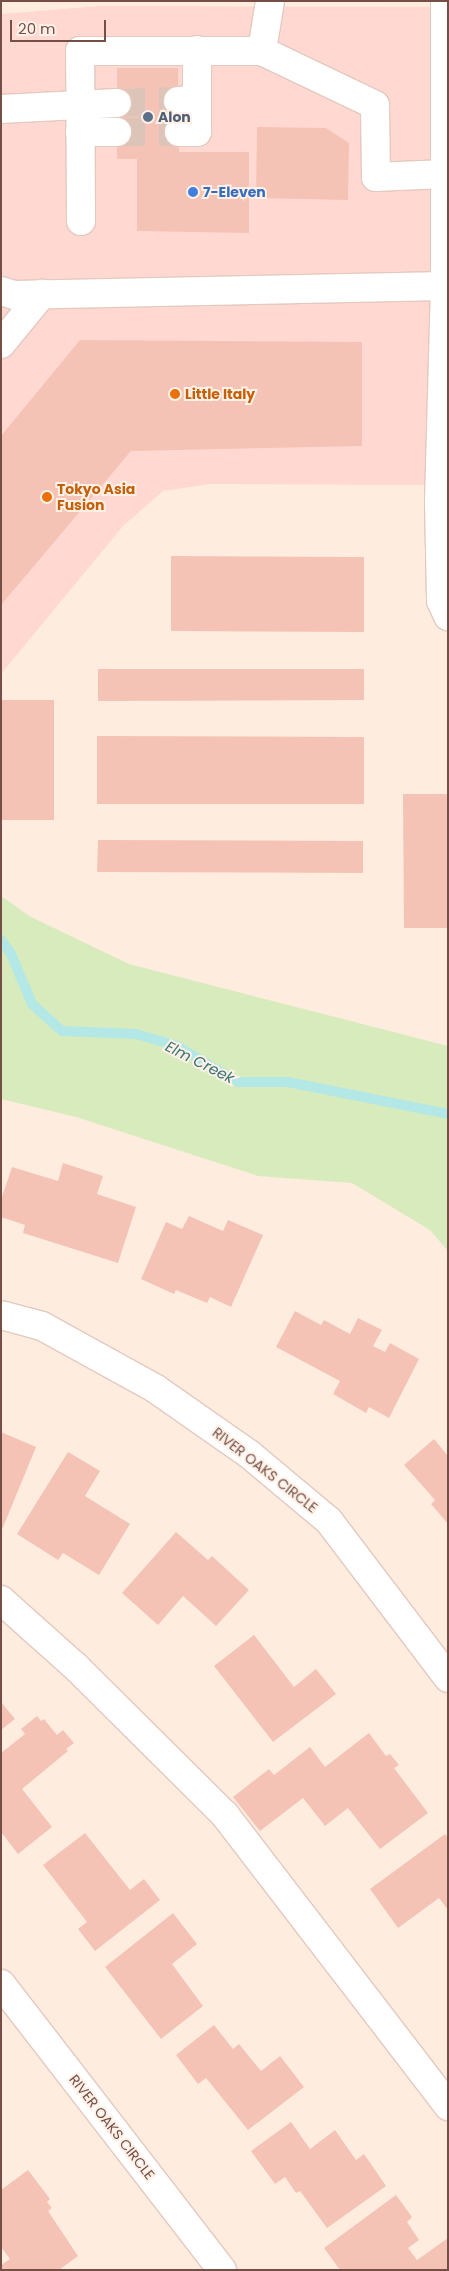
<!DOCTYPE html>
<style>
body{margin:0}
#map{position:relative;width:449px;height:2271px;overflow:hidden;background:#feecdf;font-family:Poppins,sans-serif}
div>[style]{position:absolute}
.commercial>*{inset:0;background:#ffd8d2}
.green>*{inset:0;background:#d8ebbd}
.stream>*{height:10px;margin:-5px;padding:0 5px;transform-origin:5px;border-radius:5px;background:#b3e8e6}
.building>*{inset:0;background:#f5c3b5}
.minor-tunnel>*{height:28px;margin-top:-14px;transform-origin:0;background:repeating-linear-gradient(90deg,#dcc4b9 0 28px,transparent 0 42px)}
.roads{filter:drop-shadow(1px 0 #e4c9be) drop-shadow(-1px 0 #e4c9be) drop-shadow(0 1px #e4c9be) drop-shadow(0 -1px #e4c9be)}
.minor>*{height:28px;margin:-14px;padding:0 14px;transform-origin:14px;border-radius:14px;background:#fff}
.dots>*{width:14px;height:14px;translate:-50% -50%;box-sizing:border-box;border:2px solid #fff1e7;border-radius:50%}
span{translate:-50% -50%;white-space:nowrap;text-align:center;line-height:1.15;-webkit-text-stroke:4px #fff1e7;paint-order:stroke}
.service-label{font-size:14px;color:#4e5e75;font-weight:700}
.left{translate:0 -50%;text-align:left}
.shop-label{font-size:14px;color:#366cbe;font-weight:700}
.food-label{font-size:14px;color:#c56008;font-weight:700}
.street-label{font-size:14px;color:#754e46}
.water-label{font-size:15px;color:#367574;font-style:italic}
.frame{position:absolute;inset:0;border:2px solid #754e46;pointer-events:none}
.scale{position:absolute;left:10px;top:20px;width:96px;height:22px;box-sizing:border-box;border:2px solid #754e46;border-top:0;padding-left:6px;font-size:15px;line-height:18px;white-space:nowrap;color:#754e46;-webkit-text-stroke:4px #fff1e7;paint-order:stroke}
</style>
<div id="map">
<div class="commercial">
<i style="clip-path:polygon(100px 6px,448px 7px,448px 485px,211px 484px,163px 491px,123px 526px,1px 674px,1px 14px)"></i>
</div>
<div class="green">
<i style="clip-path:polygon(1px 896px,31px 917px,129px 964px,448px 1046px,448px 1251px,430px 1230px,352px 1183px,258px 1176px,76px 1117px,1px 1099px)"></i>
</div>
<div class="stream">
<i style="left:1px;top:940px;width:17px;rotate:54deg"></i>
<i style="left:11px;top:954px;width:54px;rotate:67.2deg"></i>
<i style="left:32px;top:1004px;width:40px;rotate:42deg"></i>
<i style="left:62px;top:1031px;width:74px;rotate:2.3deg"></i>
<i style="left:136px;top:1034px;width:43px;rotate:16.3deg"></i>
<i style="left:177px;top:1046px;width:71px;rotate:30.5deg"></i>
<i style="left:238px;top:1082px;width:50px"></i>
<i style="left:288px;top:1082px;width:163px;rotate:11.3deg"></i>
</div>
<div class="building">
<i style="clip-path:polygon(117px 68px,178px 68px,179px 152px,249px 152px,249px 233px,137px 231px,137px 159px,117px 159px)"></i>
<i style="clip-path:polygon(257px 127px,326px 128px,349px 143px,348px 200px,256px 198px)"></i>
<i style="clip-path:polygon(80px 340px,362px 342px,362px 446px,131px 451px,1px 605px,1px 436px)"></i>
<i style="clip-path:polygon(171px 556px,364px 557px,364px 632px,171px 631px)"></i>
<i style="clip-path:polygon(98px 669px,364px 669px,364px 700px,98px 701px)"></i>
<i style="clip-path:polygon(1px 700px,54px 700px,54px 820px,1px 820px)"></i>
<i style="clip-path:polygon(97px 736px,364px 737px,364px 804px,97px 804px)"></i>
<i style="clip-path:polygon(403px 794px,448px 794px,448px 928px,404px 928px)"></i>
<i style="clip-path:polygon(98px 840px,363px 841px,363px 873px,97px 872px)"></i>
<i style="clip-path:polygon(63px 1163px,103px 1176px,97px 1194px,136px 1207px,118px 1263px,23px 1233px,25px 1225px,1px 1217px,1px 1200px,12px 1167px,58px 1181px)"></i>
<i style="clip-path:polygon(189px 1216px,223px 1231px,228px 1220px,263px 1235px,231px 1307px,210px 1297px,207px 1303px,176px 1290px,174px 1294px,141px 1279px,166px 1222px,182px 1229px)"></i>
<i style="clip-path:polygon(295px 1311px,321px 1325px,324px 1320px,350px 1334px,358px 1318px,382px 1330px,373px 1346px,385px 1352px,390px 1343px,419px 1359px,389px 1418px,369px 1407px,366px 1413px,333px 1394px,340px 1381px,276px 1347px)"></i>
<i style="clip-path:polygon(1px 1432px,36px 1447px,1px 1532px)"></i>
<i style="clip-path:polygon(434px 1439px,448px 1456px,448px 1524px,431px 1504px,435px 1500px,404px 1465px)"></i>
<i style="clip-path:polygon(68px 1452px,100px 1471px,85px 1496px,130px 1524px,99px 1575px,63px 1553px,58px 1560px,17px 1534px)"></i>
<i style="clip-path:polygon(176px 1532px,208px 1560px,212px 1556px,249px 1590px,216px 1626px,183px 1596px,158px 1625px,122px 1593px)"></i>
<i style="clip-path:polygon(254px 1635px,294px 1687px,316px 1669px,336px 1694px,273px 1742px,214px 1666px)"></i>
<i style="clip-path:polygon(1px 1702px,15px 1719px,1px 1730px)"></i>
<i style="clip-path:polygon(37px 1716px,41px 1721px,44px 1719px,57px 1735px,63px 1730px,74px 1743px,66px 1749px,68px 1751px,22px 1789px,52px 1827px,18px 1854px,1px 1832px,1px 1753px,25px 1734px,21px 1729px)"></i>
<i style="clip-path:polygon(369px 1733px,386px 1756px,390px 1754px,399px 1765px,394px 1768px,428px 1813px,380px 1849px,348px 1808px,325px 1826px,303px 1798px,260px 1831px,233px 1797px,269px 1769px,274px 1775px,310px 1747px,325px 1767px)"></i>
<i style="clip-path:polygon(85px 1833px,130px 1890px,144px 1879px,160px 1900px,95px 1951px,78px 1929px,87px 1922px,43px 1865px)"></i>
<i style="clip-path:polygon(445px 1834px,448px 1838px,448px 1910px,439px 1898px,398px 1928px,370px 1889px)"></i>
<i style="clip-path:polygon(173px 1913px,197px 1944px,172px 1964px,203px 2006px,161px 2039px,105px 1967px)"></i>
<i style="clip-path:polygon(214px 2025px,233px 2049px,239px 2044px,261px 2071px,280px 2056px,304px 2087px,248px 2130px,206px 2078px,198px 2084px,176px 2055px)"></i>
<i style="clip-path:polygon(291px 2122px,310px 2149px,335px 2130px,356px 2160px,364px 2154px,386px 2186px,327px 2228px,300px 2191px,296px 2193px,285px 2177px,275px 2184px,251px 2151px)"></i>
<i style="clip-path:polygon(28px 2170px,50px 2199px,47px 2202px,52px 2208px,48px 2211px,78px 2256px,59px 2270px,1px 2270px,1px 2265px,10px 2259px,1px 2247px,1px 2190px)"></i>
<i style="clip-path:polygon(396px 2195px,412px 2217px,407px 2222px,419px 2240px,408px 2248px,417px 2260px,448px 2238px,448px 2270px,340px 2270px,324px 2248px)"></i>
</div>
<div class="minor-tunnel">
<i style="left:117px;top:103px;width:61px;rotate:-1.9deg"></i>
<i style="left:117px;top:132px;width:62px"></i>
</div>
<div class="roads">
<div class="minor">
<i style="left:270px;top:1px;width:51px;rotate:99.1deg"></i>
<i style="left:262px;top:51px;width:125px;rotate:25.5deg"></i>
<i style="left:375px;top:105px;width:72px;rotate:89.2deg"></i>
<i style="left:376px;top:177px;width:68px;rotate:-2.5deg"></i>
<i style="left:445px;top:1px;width:285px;rotate:90deg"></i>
<i style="left:445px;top:286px;width:216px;rotate:91.6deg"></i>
<i style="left:439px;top:502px;width:99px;rotate:88.8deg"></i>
<i style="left:441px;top:601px;width:17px;rotate:65deg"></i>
<i style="left:178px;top:101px;width:19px;rotate:-3deg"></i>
<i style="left:197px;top:100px;width:50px;rotate:-90deg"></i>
<i style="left:1px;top:109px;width:116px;rotate:-3deg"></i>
<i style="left:80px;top:132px;width:37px"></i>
<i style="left:179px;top:132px;width:18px"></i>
<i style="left:197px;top:132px;width:32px;rotate:-90deg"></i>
<i style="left:81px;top:221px;width:170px;rotate:-90.3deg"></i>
<i style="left:80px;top:51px;width:182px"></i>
<i style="left:1px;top:291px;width:14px;rotate:17deg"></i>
<i style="left:14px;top:295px;width:431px;rotate:-1.2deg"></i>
<i style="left:1px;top:344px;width:65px;rotate:-50.6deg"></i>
<i style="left:1px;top:1315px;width:42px;rotate:15deg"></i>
<i style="left:42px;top:1326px;width:130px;rotate:28.9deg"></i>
<i style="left:156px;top:1389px;width:113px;rotate:35deg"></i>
<i style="left:249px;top:1454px;width:104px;rotate:39.9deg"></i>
<i style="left:329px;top:1521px;width:197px;rotate:52.8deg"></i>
<i style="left:1px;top:1600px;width:101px;rotate:41.8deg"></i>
<i style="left:76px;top:1667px;width:210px;rotate:44.8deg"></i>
<i style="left:225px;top:1815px;width:367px;rotate:52.5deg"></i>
<i style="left:1px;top:1984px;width:361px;rotate:52.3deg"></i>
</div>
</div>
<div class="dots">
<i style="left:148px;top:117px;background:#5c6f8a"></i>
<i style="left:193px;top:192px;background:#3f7fe0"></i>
<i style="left:175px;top:394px;background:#e8710a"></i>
<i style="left:47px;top:497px;background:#e8710a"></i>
</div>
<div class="service-label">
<span class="left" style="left:158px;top:117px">Alon</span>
</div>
<div class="shop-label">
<span class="left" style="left:203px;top:192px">7-Eleven</span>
</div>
<div class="food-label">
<span class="left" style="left:185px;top:394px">Little Italy</span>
<span class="left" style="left:57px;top:497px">Tokyo Asia<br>Fusion</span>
</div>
<div class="street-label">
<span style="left:265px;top:1470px;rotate:38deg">RIVER OAKS CIRCLE</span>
<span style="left:112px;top:2127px;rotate:52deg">RIVER OAKS CIRCLE</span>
</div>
<div class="water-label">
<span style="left:200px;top:1062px;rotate:27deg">Elm Creek</span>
</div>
<div class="frame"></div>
<div class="scale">20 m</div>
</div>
